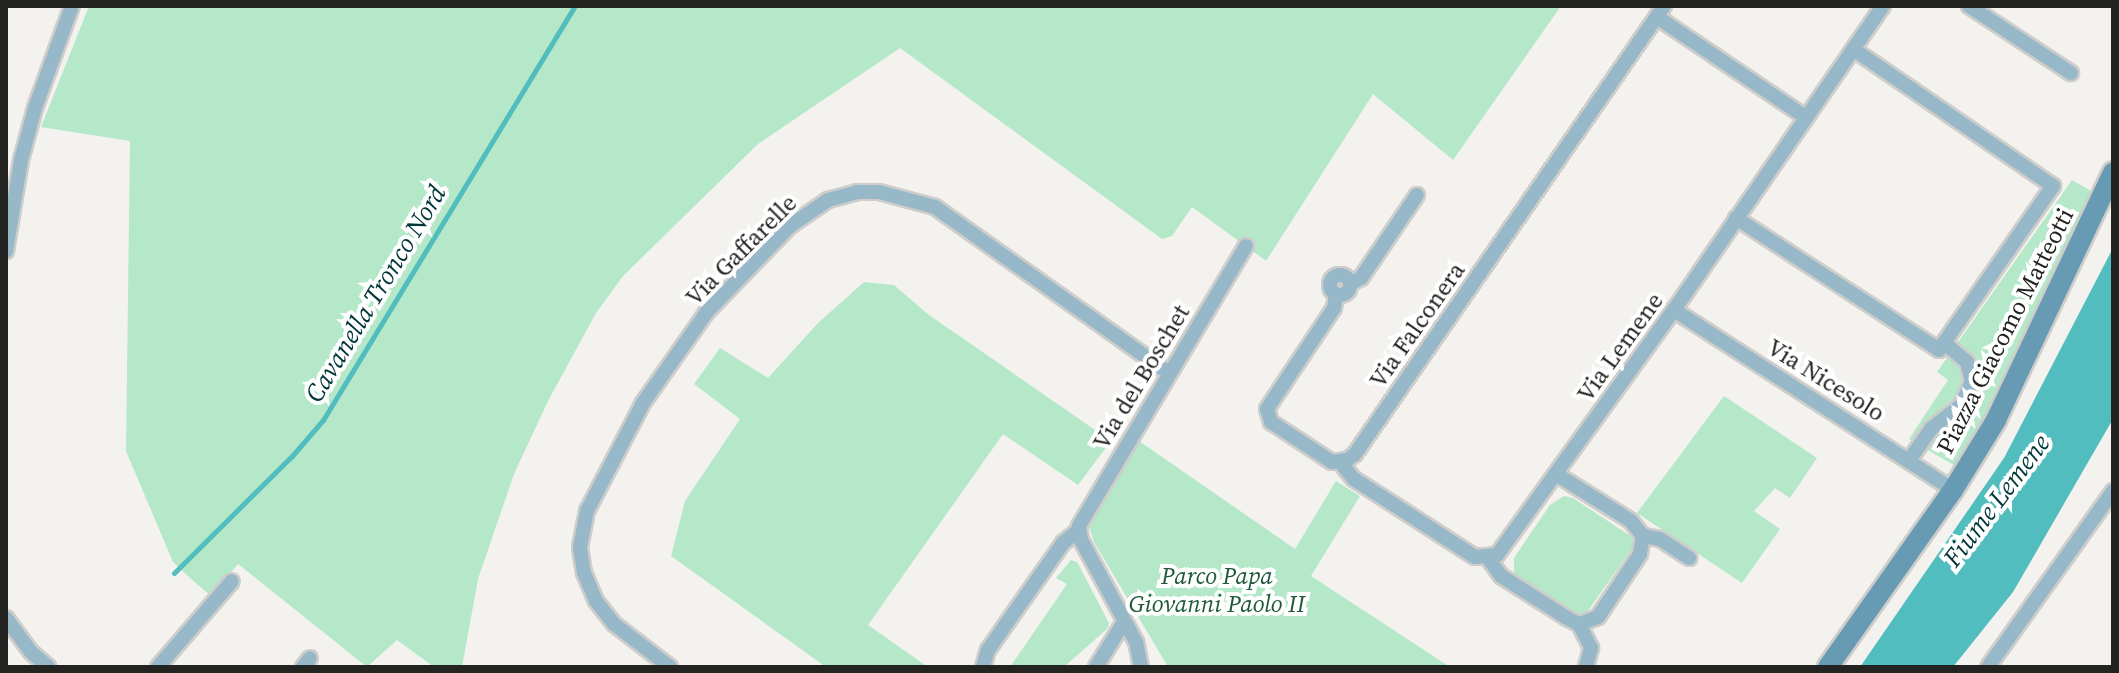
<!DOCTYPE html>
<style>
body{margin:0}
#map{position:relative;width:2119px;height:673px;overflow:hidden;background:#f3f2ef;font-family:"Source Serif 4",serif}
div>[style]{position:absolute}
.green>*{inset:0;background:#b5e8c9}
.water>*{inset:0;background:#52bdbf}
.stream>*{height:5px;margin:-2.5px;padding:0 2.5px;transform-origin:2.5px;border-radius:2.5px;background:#52bdbf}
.roads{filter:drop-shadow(2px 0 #cecdca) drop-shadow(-2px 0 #cecdca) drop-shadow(0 2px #cecdca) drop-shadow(0 -2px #cecdca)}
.minor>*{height:14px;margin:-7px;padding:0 7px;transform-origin:7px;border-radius:7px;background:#96b8c9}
.minor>.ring{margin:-7px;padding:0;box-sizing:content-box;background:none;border:14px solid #96b8c9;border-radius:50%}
.secondary>*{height:20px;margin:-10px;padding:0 10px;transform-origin:10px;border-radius:10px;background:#679bb4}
span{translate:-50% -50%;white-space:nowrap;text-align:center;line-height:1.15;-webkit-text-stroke:8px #fff;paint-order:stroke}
.street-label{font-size:24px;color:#232322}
.park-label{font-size:24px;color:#1f583b;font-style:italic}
.water-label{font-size:26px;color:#013738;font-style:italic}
.frame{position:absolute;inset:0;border:8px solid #232322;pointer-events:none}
</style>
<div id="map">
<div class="green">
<i style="clip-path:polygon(89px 6px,1561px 6px,1453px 160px,1373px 94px,1266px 261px,1192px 207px,1172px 236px,1162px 239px,900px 48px,758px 144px,623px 276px,596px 313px,548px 401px,514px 474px,478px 579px,462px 667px,434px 667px,397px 640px,367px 667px,238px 564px,211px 596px,190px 578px,173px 562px,126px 451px,130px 141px,41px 127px)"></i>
<i style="clip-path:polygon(2072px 180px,2093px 192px,1987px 420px,1957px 467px,1909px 439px,1948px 380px,1937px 372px)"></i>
<i style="clip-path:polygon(864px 282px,894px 285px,929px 315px,1111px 441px,1078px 485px,1003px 434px,868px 625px,928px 667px,826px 667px,671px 556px,685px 501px,740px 419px,694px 384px,720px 348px,768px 378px,818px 323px)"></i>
<i style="clip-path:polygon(1724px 396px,1817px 458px,1790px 498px,1775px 488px,1754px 511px,1780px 529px,1742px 583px,1637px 513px)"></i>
<i style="clip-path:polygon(1139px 441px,1295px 549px,1336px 481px,1360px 496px,1311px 576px,1450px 667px,1168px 667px,1094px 542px,1088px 524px)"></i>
<i style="clip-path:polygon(1564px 496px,1573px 498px,1635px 539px,1634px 546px,1585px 615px,1577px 615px,1514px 576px,1514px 558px,1550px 505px)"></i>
<i style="clip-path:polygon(1071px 560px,1077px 562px,1109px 623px,1108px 628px,1064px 667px,1010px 667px,1067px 584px,1056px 578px)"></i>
</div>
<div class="water">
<i style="clip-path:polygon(2113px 248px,2113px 419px,2013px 592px,1953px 667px,1860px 667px,2004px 458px)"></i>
</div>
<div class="stream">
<i style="left:174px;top:573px;width:166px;rotate:-44.8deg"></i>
<i style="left:292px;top:456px;width:48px;rotate:-49.3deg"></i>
<i style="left:323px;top:420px;width:485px;rotate:-58.7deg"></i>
</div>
<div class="roads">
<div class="minor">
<i style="left:1969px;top:6px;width:122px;rotate:33.3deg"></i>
<i style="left:1657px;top:17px;width:179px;rotate:34deg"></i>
<i style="left:1736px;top:218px;width:242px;rotate:33deg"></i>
<i style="left:1939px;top:350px;width:200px;rotate:-55.2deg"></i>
<i style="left:2053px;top:186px;width:242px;rotate:-145.6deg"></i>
<i style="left:6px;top:251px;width:92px;rotate:-80.6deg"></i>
<i style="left:21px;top:160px;width:54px;rotate:-74.9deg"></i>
<i style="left:35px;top:108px;width:109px;rotate:-70.1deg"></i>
<i class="ring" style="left:1330px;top:275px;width:6px;height:6px"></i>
<i style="left:1350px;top:284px;width:13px;rotate:-29deg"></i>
<i style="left:1361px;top:278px;width:100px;rotate:-56deg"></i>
<i style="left:1336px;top:294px;width:14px;rotate:98deg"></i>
<i style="left:1334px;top:308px;width:121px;rotate:123.6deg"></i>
<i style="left:1267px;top:409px;width:14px;rotate:73deg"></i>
<i style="left:1271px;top:422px;width:73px;rotate:33.3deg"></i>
<i style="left:1332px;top:462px;width:15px;rotate:-8deg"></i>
<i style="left:1347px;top:460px;width:10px;rotate:-37deg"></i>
<i style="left:1355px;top:454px;width:544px;rotate:-55.4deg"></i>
<i style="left:1674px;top:310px;width:332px;rotate:32.8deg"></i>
<i style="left:1910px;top:459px;width:38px;rotate:-55deg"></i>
<i style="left:1932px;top:428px;width:37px;rotate:-38deg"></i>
<i style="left:1961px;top:405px;width:26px;rotate:-65deg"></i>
<i style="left:1972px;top:381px;width:20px;rotate:-105deg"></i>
<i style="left:1967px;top:362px;width:30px;rotate:-140deg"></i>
<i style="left:1340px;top:462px;width:22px;rotate:51deg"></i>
<i style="left:1354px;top:479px;width:144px;rotate:32.8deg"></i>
<i style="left:1475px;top:557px;width:22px;rotate:-5deg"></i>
<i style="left:1497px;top:555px;width:302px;rotate:-54.2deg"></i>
<i style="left:1674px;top:310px;width:369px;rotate:-55.5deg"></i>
<i style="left:1643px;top:536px;width:17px;rotate:10deg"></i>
<i style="left:1660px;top:539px;width:35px;rotate:33deg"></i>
<i style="left:1488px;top:558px;width:22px;rotate:54deg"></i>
<i style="left:1501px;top:576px;width:78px;rotate:32.5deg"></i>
<i style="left:1567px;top:618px;width:13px;rotate:27deg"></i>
<i style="left:1579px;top:624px;width:20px;rotate:-20deg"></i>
<i style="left:1598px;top:617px;width:76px;rotate:-56.3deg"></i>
<i style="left:1640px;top:554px;width:18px;rotate:-81deg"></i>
<i style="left:1643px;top:536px;width:19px;rotate:-129deg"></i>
<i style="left:1631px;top:521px;width:89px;rotate:-147.9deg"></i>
<i style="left:6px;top:618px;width:42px;rotate:53.7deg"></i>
<i style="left:31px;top:652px;width:23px;rotate:41deg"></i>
<i style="left:1579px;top:624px;width:27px;rotate:63deg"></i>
<i style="left:1591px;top:648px;width:20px;rotate:105deg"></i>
<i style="left:158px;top:667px;width:113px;rotate:-49.3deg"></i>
<i style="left:303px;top:667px;width:11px;rotate:-52deg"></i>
<i style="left:670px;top:667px;width:71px;rotate:-142.5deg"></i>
<i style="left:614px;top:624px;width:29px;rotate:-128deg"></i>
<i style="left:596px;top:601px;width:30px;rotate:-113deg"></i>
<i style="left:584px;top:573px;width:26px;rotate:-99deg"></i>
<i style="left:580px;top:547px;width:37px;rotate:-79deg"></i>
<i style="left:587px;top:511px;width:122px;rotate:-62.6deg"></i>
<i style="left:643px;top:403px;width:110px;rotate:-55deg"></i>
<i style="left:706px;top:313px;width:121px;rotate:-46deg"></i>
<i style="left:790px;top:226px;width:46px;rotate:-34.4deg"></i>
<i style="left:828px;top:200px;width:30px;rotate:-15deg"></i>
<i style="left:857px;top:192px;width:22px"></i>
<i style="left:879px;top:192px;width:58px;rotate:15deg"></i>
<i style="left:935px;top:207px;width:287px;rotate:35.4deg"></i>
<i style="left:983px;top:667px;width:18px;rotate:-74deg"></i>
<i style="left:988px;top:650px;width:131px;rotate:-55deg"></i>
<i style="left:1063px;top:543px;width:19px;rotate:-39deg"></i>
<i style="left:1096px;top:667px;width:53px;rotate:-58.1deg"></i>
<i style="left:1141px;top:667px;width:25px;rotate:-101deg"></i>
<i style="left:1136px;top:642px;width:116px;rotate:-118.3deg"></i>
<i style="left:1081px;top:540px;width:14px;rotate:-98deg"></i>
<i style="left:1079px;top:526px;width:326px;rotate:-59.2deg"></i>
<i style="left:1988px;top:667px;width:216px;rotate:-54.6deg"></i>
</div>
<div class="secondary">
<i style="left:1828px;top:667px;width:217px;rotate:-54.8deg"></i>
<i style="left:1953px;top:490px;width:82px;rotate:-58.4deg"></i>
<i style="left:1996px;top:420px;width:274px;rotate:-64.7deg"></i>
</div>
</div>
<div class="street-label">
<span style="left:741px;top:250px;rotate:-45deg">Via Gaffarelle</span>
<span style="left:1417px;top:325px;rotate:-55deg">Via Falconera</span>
<span style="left:2005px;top:331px;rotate:-63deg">Piazza Giacomo Matteotti</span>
<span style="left:1620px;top:347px;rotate:-54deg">Via Lemene</span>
<span style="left:1141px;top:377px;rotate:-59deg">Via del Boschet</span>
<span style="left:1826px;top:380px;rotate:32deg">Via Nicesolo</span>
</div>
<div class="park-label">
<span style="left:1217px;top:590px">Parco Papa<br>Giovanni Paolo II</span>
</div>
<div class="water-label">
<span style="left:376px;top:294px;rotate:-59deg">Cavanella Tronco Nord</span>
<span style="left:1997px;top:501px;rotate:-53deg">Fiume Lemene</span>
</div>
<div class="frame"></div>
</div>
